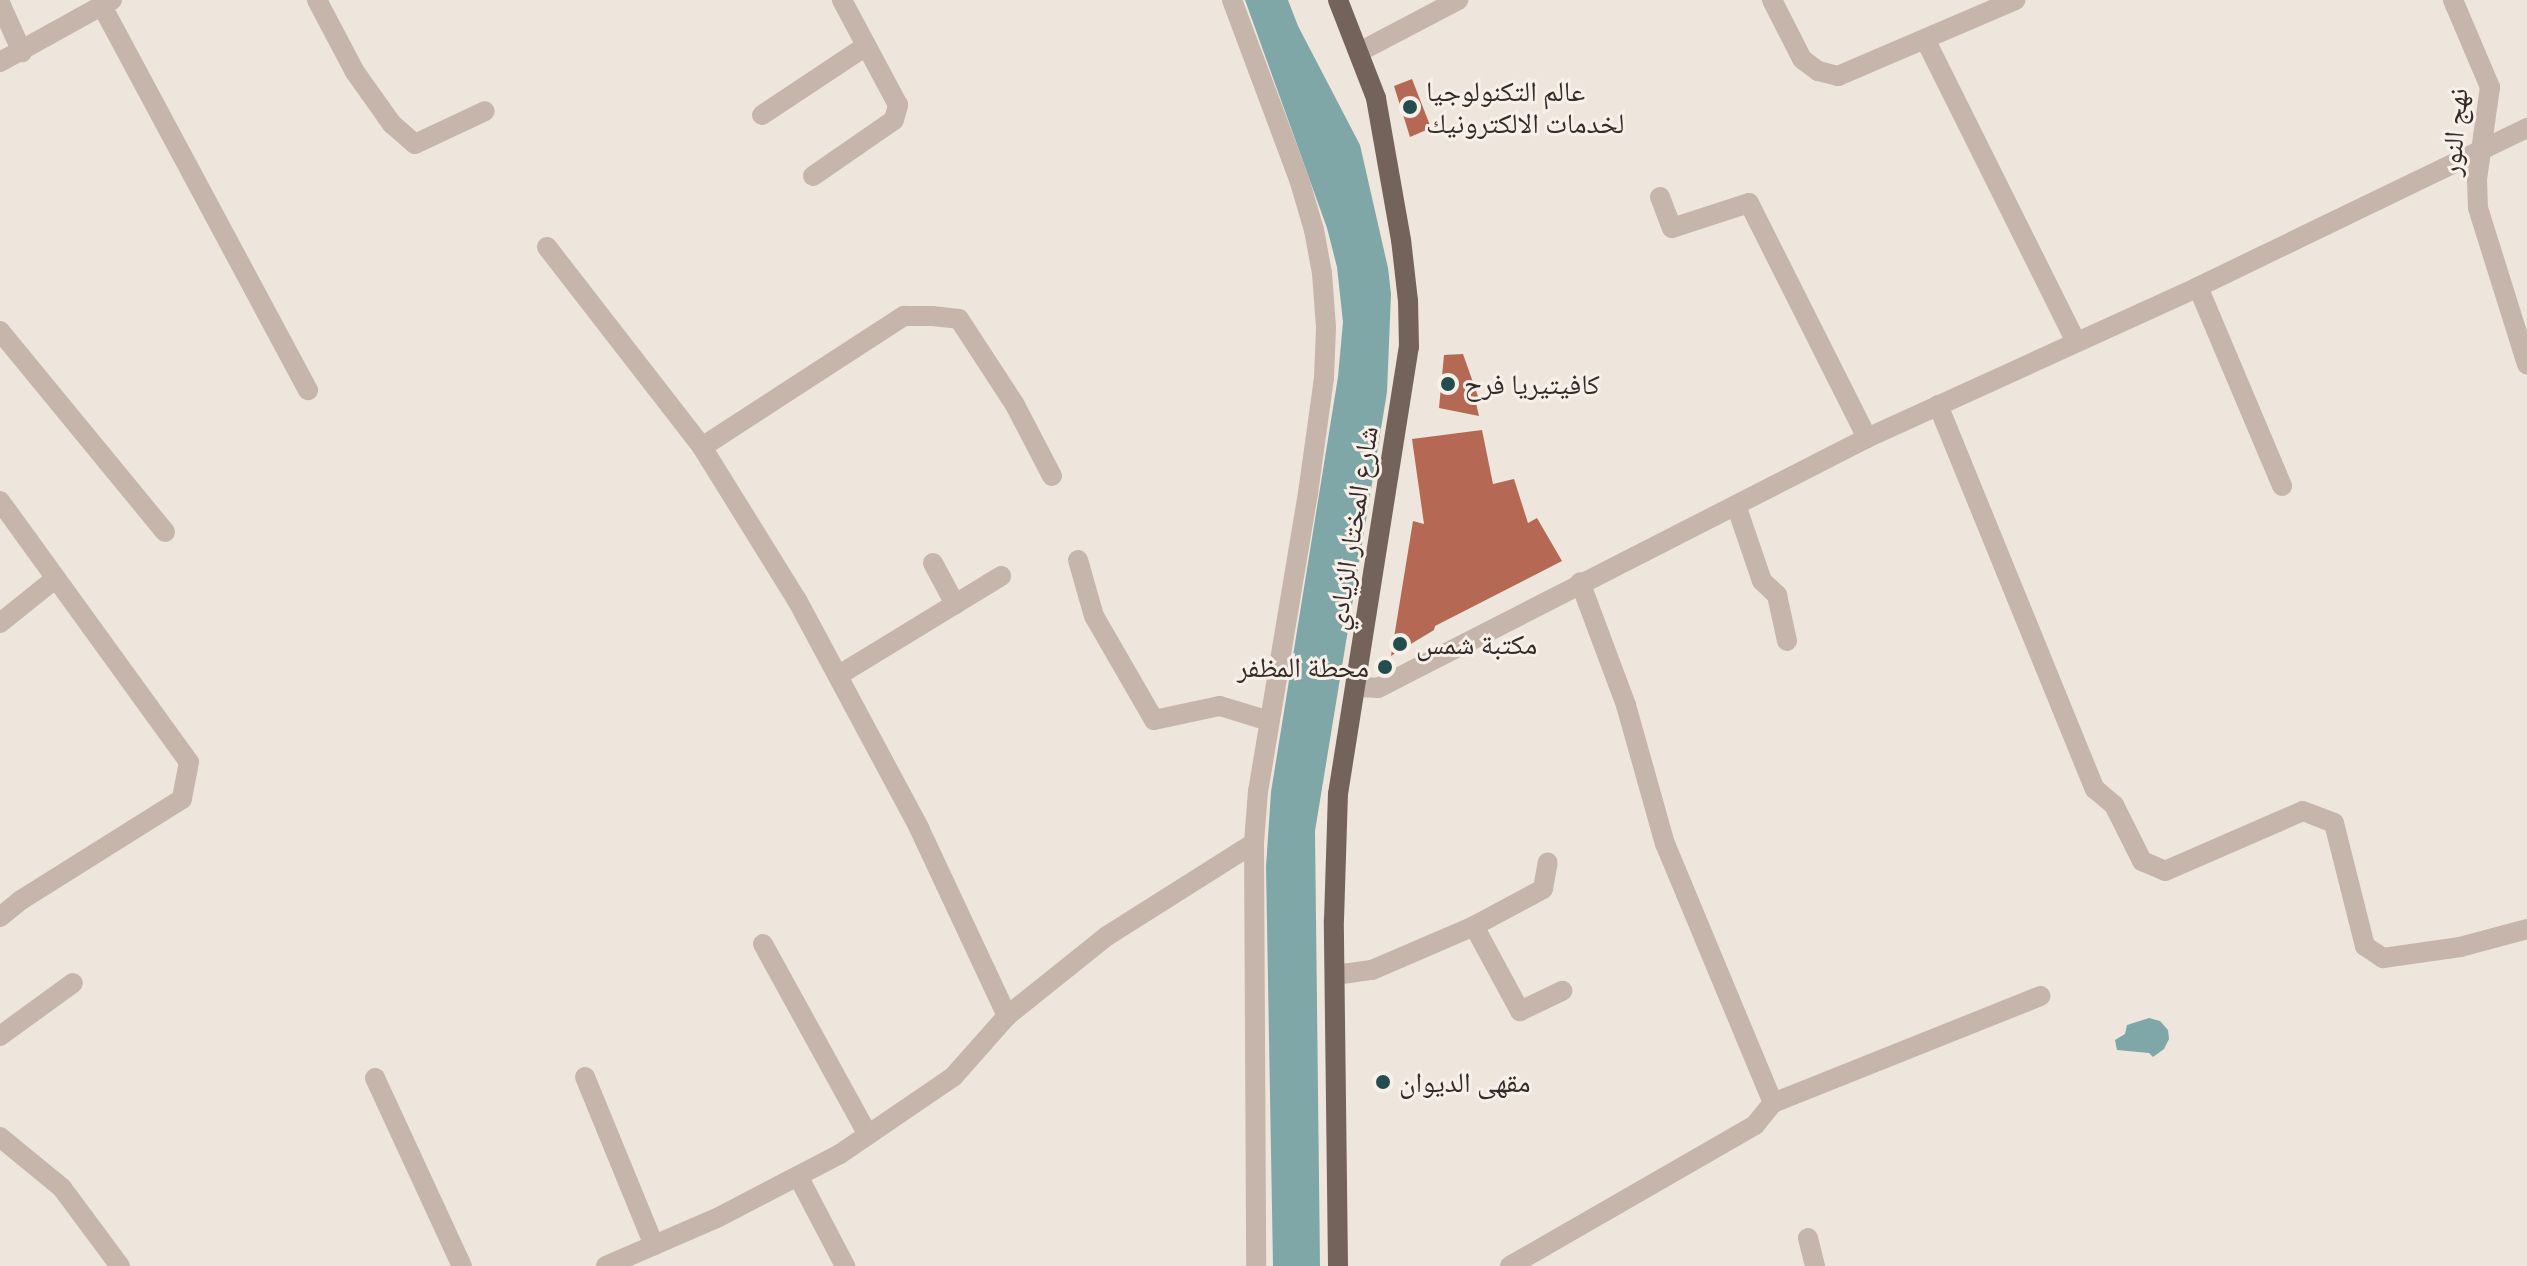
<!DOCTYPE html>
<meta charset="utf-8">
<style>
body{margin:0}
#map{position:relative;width:2527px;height:1266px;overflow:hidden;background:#eee5dc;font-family:Cabin,"Noto Naskh Arabic",sans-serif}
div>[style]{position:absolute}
.water>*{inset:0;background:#7fa7a7}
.building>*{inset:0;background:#b56853}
.minor>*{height:20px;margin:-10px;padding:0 10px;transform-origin:10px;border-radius:10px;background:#c5b5aa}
.major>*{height:20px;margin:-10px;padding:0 10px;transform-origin:10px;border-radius:10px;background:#73635b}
.dots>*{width:22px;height:22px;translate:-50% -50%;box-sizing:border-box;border:4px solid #f7efe8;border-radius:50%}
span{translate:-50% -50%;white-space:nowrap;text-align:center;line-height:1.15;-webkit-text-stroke:6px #f7efe8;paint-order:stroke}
.poi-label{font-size:28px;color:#332b28}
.left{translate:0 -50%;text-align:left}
.right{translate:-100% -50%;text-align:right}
.street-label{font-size:28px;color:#332b28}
</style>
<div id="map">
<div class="water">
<i style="clip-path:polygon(1245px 0,1288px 0,1298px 26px,1360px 145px,1388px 268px,1391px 294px,1387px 392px,1315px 831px,1320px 1266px,1273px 1266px,1266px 867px,1271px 792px,1338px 377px,1343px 322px,1337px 267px,1327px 228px)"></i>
<i style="clip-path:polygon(2149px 1018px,2160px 1021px,2168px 1030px,2169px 1039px,2164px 1049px,2153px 1057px,2149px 1053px,2117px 1050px,2115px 1040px,2125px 1034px,2127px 1025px)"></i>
</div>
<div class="building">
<i style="clip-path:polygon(1412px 79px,1431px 128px,1410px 137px,1394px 86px)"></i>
<i style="clip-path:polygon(1463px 354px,1480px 402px,1476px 403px,1479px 416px,1439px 408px,1444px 355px)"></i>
<i style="clip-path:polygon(1482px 430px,1493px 484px,1514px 479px,1528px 523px,1537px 518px,1562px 561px,1435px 626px,1434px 630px,1391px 656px,1413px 521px,1424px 524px,1412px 439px)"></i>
</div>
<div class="minor">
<i style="left:317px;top:0;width:81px;rotate:62.2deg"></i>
<i style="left:355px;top:72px;width:64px;rotate:54.6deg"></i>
<i style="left:392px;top:124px;width:30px;rotate:41deg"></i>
<i style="left:415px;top:144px;width:77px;rotate:-25.2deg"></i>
<i style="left:1232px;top:0;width:191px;rotate:69.5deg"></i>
<i style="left:1299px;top:179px;width:53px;rotate:73.6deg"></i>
<i style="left:1314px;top:230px;width:44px;rotate:79.5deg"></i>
<i style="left:1322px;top:273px;width:55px;rotate:85.8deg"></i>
<i style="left:1326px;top:328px;width:50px;rotate:92.3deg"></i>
<i style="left:1324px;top:378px;width:116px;rotate:97.9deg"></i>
<i style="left:1308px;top:493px;width:302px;rotate:99.5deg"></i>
<i style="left:1258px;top:791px;width:52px;rotate:94.4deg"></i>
<i style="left:1254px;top:843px;width:423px;rotate:89.7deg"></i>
<i style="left:1772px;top:0;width:66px;rotate:63deg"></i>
<i style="left:1802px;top:59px;width:20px;rotate:37deg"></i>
<i style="left:1818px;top:71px;width:21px;rotate:14deg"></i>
<i style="left:1838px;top:76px;width:193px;rotate:-23.2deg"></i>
<i style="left:2453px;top:0;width:95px;rotate:67deg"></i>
<i style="left:2490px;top:87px;width:94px;rotate:98deg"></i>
<i style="left:2477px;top:180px;width:28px;rotate:88deg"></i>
<i style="left:2478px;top:208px;width:164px;rotate:72.6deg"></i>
<i style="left:0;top:3px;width:54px;rotate:65.8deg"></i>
<i style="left:102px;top:6px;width:436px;rotate:61.8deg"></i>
<i style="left:1926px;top:41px;width:336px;rotate:63.5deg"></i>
<i style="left:1361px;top:51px;width:110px;rotate:-27.7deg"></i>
<i style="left:0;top:62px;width:128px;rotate:-29deg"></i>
<i style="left:762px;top:115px;width:125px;rotate:-33.6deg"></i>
<i style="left:813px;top:176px;width:98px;rotate:-34.7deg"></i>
<i style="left:894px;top:120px;width:16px;rotate:-75deg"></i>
<i style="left:898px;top:105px;width:119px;rotate:-118.1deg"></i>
<i style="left:1660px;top:197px;width:33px;rotate:69deg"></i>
<i style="left:1672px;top:228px;width:81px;rotate:-18deg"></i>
<i style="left:1749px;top:203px;width:263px;rotate:63.3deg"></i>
<i style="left:547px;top:247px;width:253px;rotate:52.2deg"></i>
<i style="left:702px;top:447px;width:180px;rotate:58.2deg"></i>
<i style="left:797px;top:600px;width:259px;rotate:61.8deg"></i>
<i style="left:919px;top:828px;width:208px;rotate:64.9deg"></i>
<i style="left:2198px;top:287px;width:216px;rotate:67.1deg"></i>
<i style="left:0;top:331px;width:260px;rotate:50.6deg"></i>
<i style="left:1938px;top:405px;width:415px;rotate:67.8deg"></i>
<i style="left:2095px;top:789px;width:25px;rotate:40deg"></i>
<i style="left:2114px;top:805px;width:63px;rotate:63.4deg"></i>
<i style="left:2142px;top:861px;width:25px;rotate:23deg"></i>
<i style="left:2165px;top:871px;width:150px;rotate:-23.5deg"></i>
<i style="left:2303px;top:811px;width:33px;rotate:21deg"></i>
<i style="left:2334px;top:823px;width:127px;rotate:75.9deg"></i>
<i style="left:2365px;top:946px;width:22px;rotate:34deg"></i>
<i style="left:2383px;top:958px;width:78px;rotate:-8.1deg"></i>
<i style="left:2460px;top:947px;width:69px;rotate:-15deg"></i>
<i style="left:702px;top:447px;width:241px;rotate:-33deg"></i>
<i style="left:904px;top:316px;width:28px"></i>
<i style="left:932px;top:316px;width:27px;rotate:6deg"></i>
<i style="left:959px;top:319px;width:103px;rotate:56.9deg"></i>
<i style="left:1015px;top:405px;width:80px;rotate:62.5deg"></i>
<i style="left:0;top:501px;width:322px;rotate:54.1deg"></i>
<i style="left:189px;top:762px;width:38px;rotate:101deg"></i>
<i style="left:182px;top:799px;width:190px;rotate:147.9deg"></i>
<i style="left:21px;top:900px;width:27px;rotate:141deg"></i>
<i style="left:1736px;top:505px;width:80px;rotate:71.1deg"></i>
<i style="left:1762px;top:581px;width:21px;rotate:43deg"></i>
<i style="left:1777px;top:595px;width:47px;rotate:77.7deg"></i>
<i style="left:1078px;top:560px;width:58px;rotate:74.1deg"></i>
<i style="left:1094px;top:616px;width:120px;rotate:60deg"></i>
<i style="left:1154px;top:720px;width:67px;rotate:-12deg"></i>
<i style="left:1220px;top:706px;width:51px;rotate:17deg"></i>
<i style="left:933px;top:563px;width:47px;rotate:61.8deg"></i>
<i style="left:0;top:623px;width:70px;rotate:-38.7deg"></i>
<i style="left:839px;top:675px;width:190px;rotate:-31.4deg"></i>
<i style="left:1355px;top:687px;width:23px;rotate:2deg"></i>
<i style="left:1378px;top:688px;width:549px;rotate:-27.08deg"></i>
<i style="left:1867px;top:438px;width:364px;rotate:-24.5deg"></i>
<i style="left:2198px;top:287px;width:365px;rotate:-25.8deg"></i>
<i style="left:1474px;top:926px;width:78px;rotate:-28.2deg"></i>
<i style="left:1543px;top:889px;width:27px;rotate:-80deg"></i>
<i style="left:763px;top:944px;width:218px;rotate:61.2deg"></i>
<i style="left:1335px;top:975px;width:37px;rotate:-8deg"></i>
<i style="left:1372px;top:970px;width:111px;rotate:-23.3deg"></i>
<i style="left:1474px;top:926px;width:97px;rotate:61.6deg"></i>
<i style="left:1520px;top:1011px;width:47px;rotate:-25.5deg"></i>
<i style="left:0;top:1036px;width:90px;rotate:-36deg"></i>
<i style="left:585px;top:1077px;width:182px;rotate:67.7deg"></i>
<i style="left:375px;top:1078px;width:207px;rotate:65.2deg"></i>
<i style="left:1773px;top:1103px;width:288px;rotate:-21.8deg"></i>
<i style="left:0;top:1137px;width:80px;rotate:39.4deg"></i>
<i style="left:62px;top:1188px;width:97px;rotate:53.4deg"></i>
<i style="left:798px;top:1176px;width:102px;rotate:62.4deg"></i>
<i style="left:1808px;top:1238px;width:29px;rotate:76deg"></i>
<i style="left:606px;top:1266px;width:121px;rotate:-23.4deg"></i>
<i style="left:717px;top:1218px;width:139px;rotate:-27.5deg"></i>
<i style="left:840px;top:1154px;width:137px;rotate:-34.3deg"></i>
<i style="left:953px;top:1077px;width:81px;rotate:-48.5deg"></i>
<i style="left:1007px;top:1016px;width:128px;rotate:-38.7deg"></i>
<i style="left:1107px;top:936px;width:174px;rotate:-32.3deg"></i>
<i style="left:1510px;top:1266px;width:283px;rotate:-29.9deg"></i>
<i style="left:1755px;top:1125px;width:28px;rotate:-51deg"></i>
<i style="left:1773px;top:1103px;width:281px;rotate:-112.6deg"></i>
<i style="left:1665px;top:844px;width:144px;rotate:-105.7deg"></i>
<i style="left:1626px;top:705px;width:131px;rotate:-110.5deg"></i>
</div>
<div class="major">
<i style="left:1338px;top:1266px;width:346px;rotate:-90.7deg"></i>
<i style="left:1334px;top:920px;width:126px;rotate:-88.2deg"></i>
<i style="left:1338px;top:794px;width:453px;rotate:-81deg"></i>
<i style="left:1409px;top:347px;width:46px;rotate:-91.2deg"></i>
<i style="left:1408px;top:301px;width:61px;rotate:-96.5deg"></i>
<i style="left:1401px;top:240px;width:144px;rotate:-100deg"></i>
<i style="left:1376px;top:98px;width:105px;rotate:-111.2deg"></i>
</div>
<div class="dots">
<i style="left:1410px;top:107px;background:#244d4f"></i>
<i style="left:1448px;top:384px;background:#244d4f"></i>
<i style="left:1400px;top:644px;background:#244d4f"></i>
<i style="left:1385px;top:667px;background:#244d4f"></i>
<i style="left:1383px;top:1082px;background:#244d4f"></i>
</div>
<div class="poi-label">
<span class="left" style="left:1426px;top:107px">عالم التكنولوجيا<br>لخدمات الالكترونيك</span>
<span class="left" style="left:1464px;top:384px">كافيتيريا فرح</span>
<span class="left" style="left:1416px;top:644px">مكتبة شمس</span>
<span class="right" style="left:1369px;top:667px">محطة المظفر</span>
<span class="left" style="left:1399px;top:1082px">مقهى الديوان</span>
</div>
<div class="street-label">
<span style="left:2454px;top:132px;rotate:-85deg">نهج النور</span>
<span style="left:1352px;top:528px;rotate:-81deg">شارع المختار الزيادي</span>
</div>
</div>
